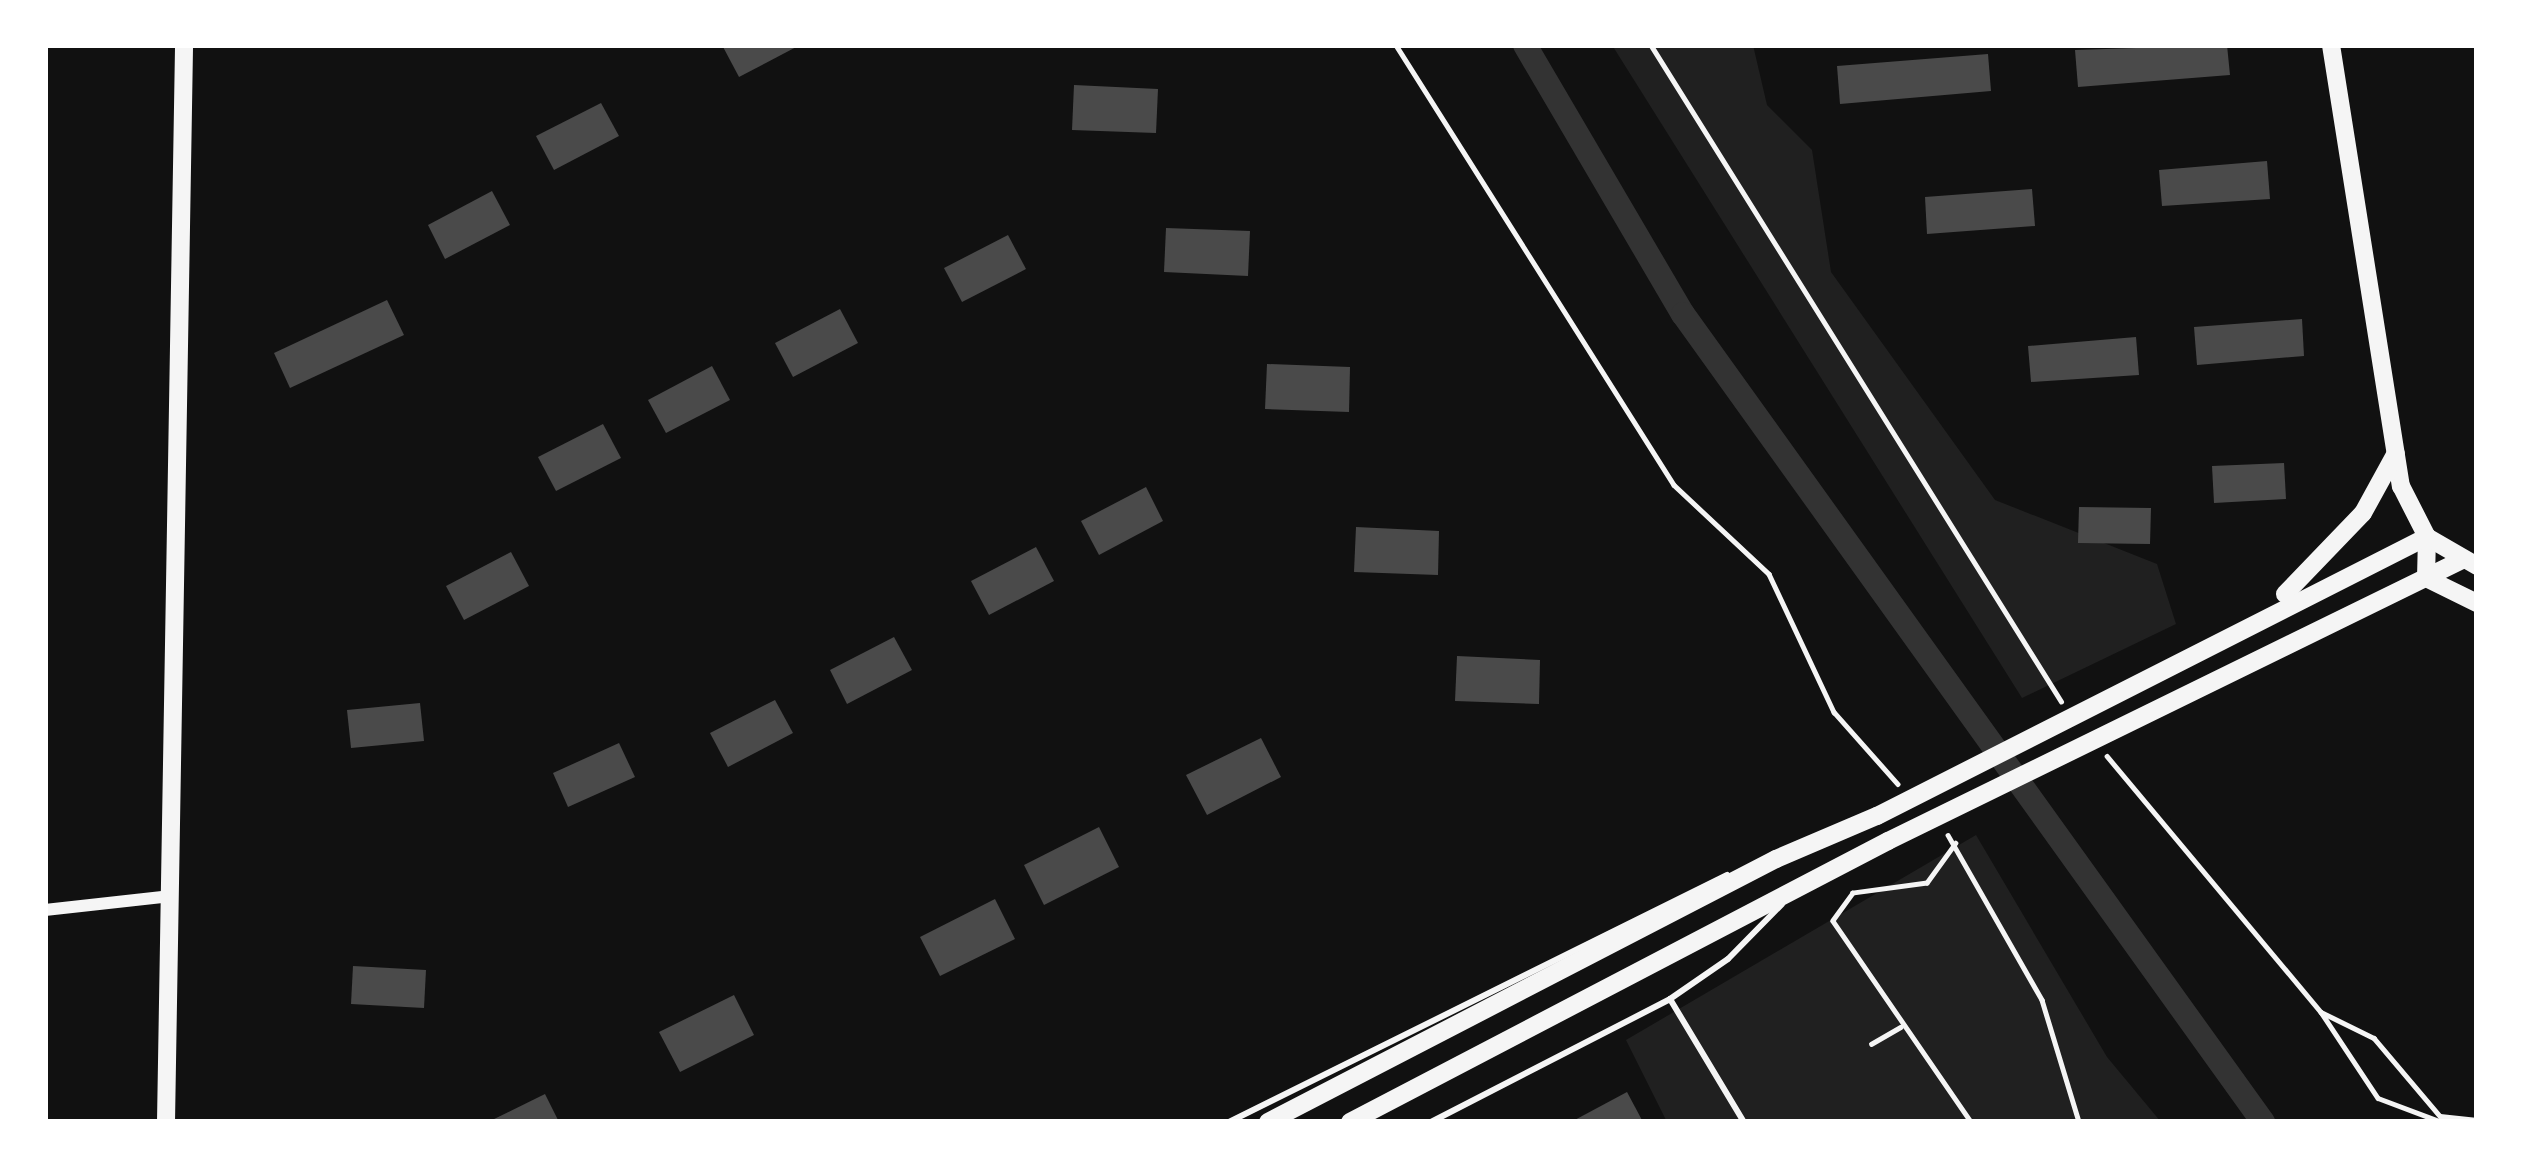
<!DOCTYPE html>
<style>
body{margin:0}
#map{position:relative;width:2522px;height:1167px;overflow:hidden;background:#111;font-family:Jost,sans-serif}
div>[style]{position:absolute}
.green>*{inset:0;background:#202020}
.canal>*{height:24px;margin:-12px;padding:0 12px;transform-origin:12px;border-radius:12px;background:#333}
.building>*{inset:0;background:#4a4a4a}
.path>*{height:4.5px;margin:-2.25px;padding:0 2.25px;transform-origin:2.25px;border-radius:2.25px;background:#f5f5f5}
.service>*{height:6px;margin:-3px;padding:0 3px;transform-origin:3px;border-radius:3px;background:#f5f5f5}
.minor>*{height:12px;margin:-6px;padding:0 6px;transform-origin:6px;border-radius:6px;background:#f5f5f5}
.secondary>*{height:18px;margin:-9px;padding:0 9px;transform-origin:9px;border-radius:9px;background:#f5f5f5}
span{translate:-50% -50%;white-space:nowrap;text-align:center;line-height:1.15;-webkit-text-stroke:10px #fff;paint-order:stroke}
.frame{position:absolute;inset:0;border:48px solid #fff;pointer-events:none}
</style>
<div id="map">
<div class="green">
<i style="clip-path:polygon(1612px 45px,1753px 45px,1767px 105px,1812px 150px,1831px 272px,1995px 500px,2157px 564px,2176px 624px,2022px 698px)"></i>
<i style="clip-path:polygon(1976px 835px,2107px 1057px,2161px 1122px,1667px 1122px,1626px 1040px)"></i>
</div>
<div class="canal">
<i style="left:1525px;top:45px;width:312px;rotate:59.6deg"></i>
<i style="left:1683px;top:314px;width:995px;rotate:54.33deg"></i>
</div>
<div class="building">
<i style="clip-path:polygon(722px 45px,800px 45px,739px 77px)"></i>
<i style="clip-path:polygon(2227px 45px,2230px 75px,2078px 87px,2075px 50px)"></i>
<i style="clip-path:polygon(1988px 54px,1991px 91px,1840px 104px,1837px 66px)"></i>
<i style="clip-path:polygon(1074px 85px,1158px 89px,1156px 133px,1072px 130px)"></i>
<i style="clip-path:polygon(601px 103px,619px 136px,554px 170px,536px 136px)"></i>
<i style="clip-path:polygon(2267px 161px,2270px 199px,2162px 206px,2159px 170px)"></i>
<i style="clip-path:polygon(2032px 189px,2035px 226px,1927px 234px,1925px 197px)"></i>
<i style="clip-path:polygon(492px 191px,510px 225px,445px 259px,428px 225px)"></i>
<i style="clip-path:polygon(1166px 228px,1250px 231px,1248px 276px,1164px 272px)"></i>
<i style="clip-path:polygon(1008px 235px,1026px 269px,962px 302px,944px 268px)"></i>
<i style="clip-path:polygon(387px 300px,404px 335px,290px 388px,274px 353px)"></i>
<i style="clip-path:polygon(840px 309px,858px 343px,793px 377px,775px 343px)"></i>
<i style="clip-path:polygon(2302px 319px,2304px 356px,2197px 365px,2194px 327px)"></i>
<i style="clip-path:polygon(2136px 337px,2139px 375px,2031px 382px,2028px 346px)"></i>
<i style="clip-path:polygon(1267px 364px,1350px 367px,1349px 412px,1265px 409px)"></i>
<i style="clip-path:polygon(712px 366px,730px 400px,666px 433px,648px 400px)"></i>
<i style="clip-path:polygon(603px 424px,621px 458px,556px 491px,538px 457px)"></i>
<i style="clip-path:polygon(2284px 463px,2286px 499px,2214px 503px,2212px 466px)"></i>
<i style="clip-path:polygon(1146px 487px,1163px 521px,1099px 555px,1081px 521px)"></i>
<i style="clip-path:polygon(2079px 507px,2151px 508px,2150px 544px,2078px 543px)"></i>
<i style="clip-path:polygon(1356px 527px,1439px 531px,1438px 575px,1354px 572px)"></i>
<i style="clip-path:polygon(1036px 547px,1054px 581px,989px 615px,971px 581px)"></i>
<i style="clip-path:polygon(511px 552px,529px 586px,464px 620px,446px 586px)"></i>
<i style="clip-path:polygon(894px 637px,912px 670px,847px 704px,830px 670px)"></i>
<i style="clip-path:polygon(1457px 656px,1540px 660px,1539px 704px,1455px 701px)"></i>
<i style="clip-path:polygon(775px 700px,793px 733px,728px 767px,710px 733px)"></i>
<i style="clip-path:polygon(420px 703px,424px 741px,351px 748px,347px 710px)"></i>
<i style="clip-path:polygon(1261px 738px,1281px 777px,1207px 815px,1186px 775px)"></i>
<i style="clip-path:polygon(619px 743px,635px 777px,568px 807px,553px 773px)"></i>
<i style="clip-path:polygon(1099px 827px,1119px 867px,1044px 905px,1024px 865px)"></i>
<i style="clip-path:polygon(995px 899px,1015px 939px,940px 976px,920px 937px)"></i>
<i style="clip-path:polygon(353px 966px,426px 970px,424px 1008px,351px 1004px)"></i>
<i style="clip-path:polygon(734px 995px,754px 1035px,680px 1072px,659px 1032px)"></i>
<i style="clip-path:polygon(1627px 1092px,1643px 1122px,1571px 1122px)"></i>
<i style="clip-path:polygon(545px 1094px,559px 1122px,488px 1122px)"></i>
</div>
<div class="path">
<i style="left:1396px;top:45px;width:520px;rotate:57.71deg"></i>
<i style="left:1674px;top:485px;width:130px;rotate:43.1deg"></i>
<i style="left:1769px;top:574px;width:153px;rotate:64.8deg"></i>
<i style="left:1834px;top:712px;width:96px;rotate:48.4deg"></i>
<i style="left:1651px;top:45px;width:774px;rotate:57.99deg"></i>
<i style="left:2107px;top:756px;width:334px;rotate:50.1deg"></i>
<i style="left:2321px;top:1012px;width:59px;rotate:26.1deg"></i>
<i style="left:2374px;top:1038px;width:102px;rotate:49.8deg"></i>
<i style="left:2440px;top:1116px;width:37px;rotate:6deg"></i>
<i style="left:1948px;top:835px;width:190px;rotate:60.3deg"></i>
<i style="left:2042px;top:1000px;width:127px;rotate:73.1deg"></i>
<i style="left:1956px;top:843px;width:49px;rotate:125.9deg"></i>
<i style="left:1927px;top:883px;width:75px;rotate:172.3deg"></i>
<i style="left:1853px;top:893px;width:34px;rotate:126deg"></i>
<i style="left:1833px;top:921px;width:244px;rotate:55.5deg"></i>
<i style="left:2321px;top:1012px;width:103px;rotate:56.5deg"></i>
<i style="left:2378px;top:1098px;width:68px;rotate:20.6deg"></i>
<i style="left:1871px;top:1044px;width:34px;rotate:-30deg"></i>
</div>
<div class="service">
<i style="left:1670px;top:999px;width:144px;rotate:59deg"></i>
<i style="left:1229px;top:1122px;width:556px;rotate:-26.38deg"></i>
<i style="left:1431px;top:1122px;width:269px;rotate:-27.2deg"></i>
<i style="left:1670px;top:999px;width:70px;rotate:-34.6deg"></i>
<i style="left:1728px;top:959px;width:77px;rotate:-45.5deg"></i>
</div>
<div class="minor">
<i style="left:45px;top:910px;width:127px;rotate:-6.3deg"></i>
</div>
<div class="secondary">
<i style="left:2331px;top:45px;width:447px;rotate:81deg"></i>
<i style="left:2401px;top:486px;width:57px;rotate:63deg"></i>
<i style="left:2427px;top:537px;width:41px;rotate:91.4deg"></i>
<i style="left:2426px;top:578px;width:57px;rotate:26.1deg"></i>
<i style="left:2427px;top:537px;width:58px;rotate:30.1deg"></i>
<i style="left:2285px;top:594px;width:112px;rotate:-46.1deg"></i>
<i style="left:2363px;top:513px;width:68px;rotate:-61.2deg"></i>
<i style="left:166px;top:1122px;width:1077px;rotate:-89.04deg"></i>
<i style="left:1268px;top:1122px;width:572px;rotate:-27.37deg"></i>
<i style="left:1776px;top:859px;width:110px;rotate:-23.1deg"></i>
<i style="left:1877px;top:816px;width:617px;rotate:-26.9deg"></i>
<i style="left:1350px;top:1122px;width:607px;rotate:-27.58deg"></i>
<i style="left:1888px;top:841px;width:641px;rotate:-26.09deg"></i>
</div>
<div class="frame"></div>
</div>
